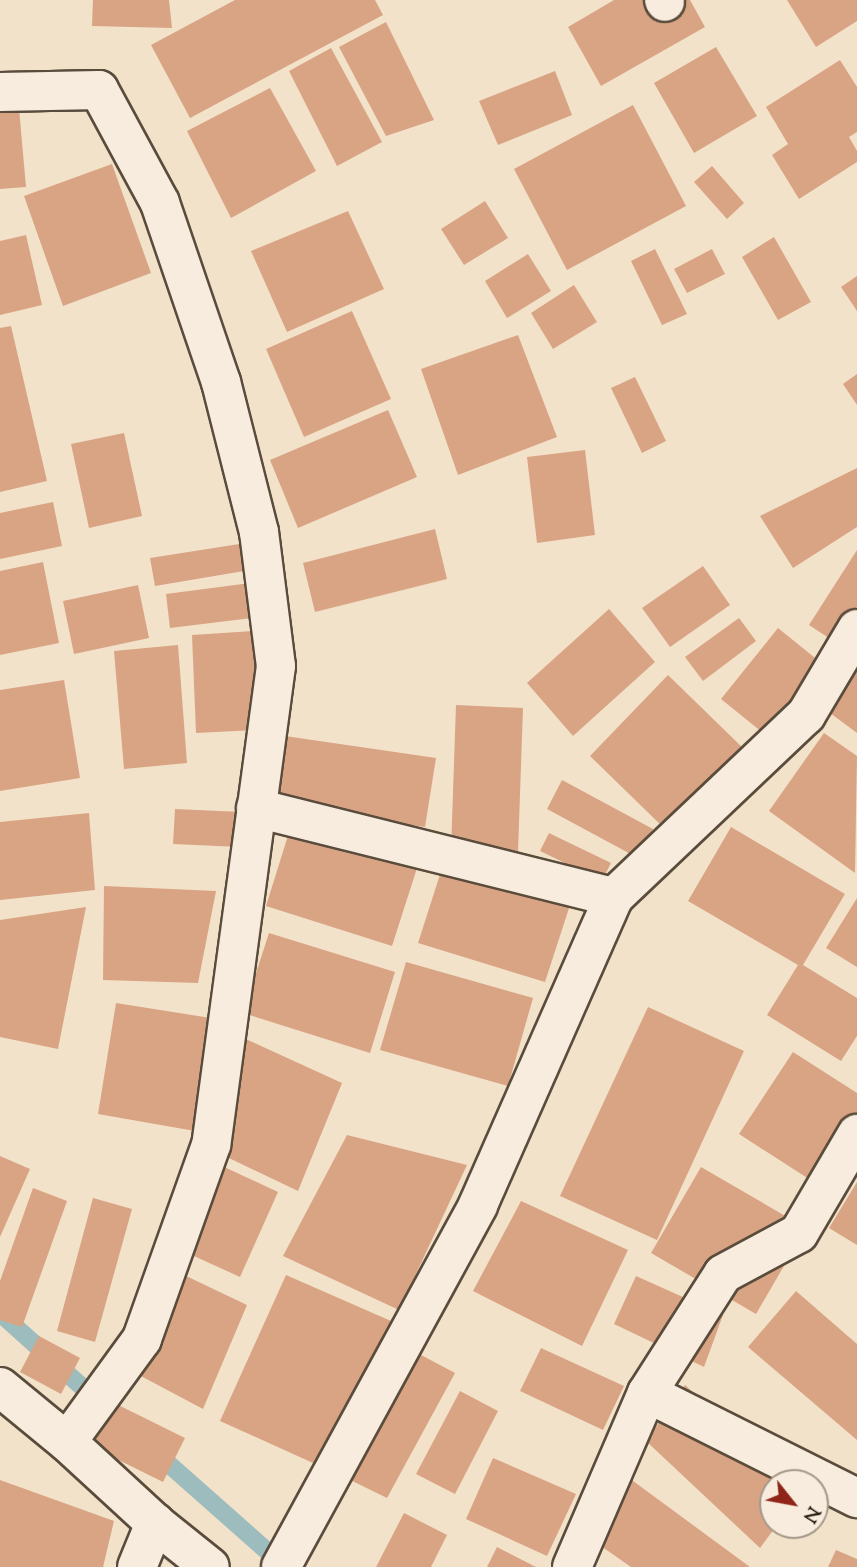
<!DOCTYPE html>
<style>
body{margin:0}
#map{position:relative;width:857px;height:1567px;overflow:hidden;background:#f3e2ca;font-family:"Sorts Mill Goudy",serif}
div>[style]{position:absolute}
.stream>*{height:18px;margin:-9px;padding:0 9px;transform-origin:9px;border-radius:9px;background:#9dbcbd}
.building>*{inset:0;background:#d9a483}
.roads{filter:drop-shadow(2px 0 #5a4c3c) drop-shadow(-2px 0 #5a4c3c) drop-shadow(0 2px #5a4c3c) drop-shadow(0 -2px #5a4c3c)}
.street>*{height:38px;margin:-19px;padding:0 19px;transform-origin:19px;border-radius:19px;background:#f7ecdd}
.secondary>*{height:38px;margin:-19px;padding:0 19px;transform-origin:19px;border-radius:19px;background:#f7ecdd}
span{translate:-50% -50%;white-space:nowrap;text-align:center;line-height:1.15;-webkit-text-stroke:7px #f7ecdd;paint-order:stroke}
.north{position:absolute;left:759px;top:1469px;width:70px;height:70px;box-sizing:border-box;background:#f7ecdd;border:2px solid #a4988a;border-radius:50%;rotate:121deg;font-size:19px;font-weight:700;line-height:28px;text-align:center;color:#271a0d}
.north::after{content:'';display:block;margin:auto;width:24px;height:32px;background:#8f2418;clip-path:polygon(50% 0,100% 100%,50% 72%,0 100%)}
</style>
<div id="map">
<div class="stream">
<i style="left:0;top:1313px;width:133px;rotate:42deg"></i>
<i style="left:154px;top:1451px;width:175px;rotate:41.5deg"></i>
</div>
<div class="building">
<i style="clip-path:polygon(93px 0,169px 0,172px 28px,92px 26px)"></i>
<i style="clip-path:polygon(235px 0,375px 0,383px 15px,190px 118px,151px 45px)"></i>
<i style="clip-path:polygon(614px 0,690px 0,705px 27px,601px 86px,568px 27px)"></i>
<i style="clip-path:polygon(787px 0,857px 0,857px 21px,816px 47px)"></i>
<i style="clip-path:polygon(386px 22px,434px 120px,386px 136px,339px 47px)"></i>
<i style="clip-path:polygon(716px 47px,757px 116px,694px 153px,654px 83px)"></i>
<i style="clip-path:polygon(331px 48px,382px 142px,337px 166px,289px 71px)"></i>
<i style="clip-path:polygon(840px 60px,857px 87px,857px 132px,849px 137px,857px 151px,857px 162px,799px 199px,772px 155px,788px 144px,766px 107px)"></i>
<i style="clip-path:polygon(555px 71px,572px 115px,498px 145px,479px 101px)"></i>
<i style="clip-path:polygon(270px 88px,316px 171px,231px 218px,187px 131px)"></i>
<i style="clip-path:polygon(18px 97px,26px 187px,0 189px,0 98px)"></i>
<i style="clip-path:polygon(633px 105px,686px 206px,567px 270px,514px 169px)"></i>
<i style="clip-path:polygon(112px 164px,151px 273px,63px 306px,24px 196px)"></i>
<i style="clip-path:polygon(712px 166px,744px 203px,727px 219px,694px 182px)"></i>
<i style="clip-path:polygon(485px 201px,508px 238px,464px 265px,441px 229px)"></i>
<i style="clip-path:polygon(348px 211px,384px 289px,287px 332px,251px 251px)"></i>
<i style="clip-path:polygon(26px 235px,42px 305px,0 315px,0 241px)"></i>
<i style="clip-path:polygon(774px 237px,811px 302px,778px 320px,742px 257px)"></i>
<i style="clip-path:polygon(655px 249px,687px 314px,662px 325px,631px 261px)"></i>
<i style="clip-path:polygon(712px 249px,725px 274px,687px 293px,674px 269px)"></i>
<i style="clip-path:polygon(528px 254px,551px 291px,507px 318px,485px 281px)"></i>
<i style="clip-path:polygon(857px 276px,857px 311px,841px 287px)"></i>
<i style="clip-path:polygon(574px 285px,597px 322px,553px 349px,531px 313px)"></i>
<i style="clip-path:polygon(352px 311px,391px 399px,304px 437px,266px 349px)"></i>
<i style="clip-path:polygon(11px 326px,47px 481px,0 492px,0 328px)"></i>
<i style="clip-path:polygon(518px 335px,557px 437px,458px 475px,421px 369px)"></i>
<i style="clip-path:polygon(857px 374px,857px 405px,843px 384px)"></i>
<i style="clip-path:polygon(635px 377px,666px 441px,642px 453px,611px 388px)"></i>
<i style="clip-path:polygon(388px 410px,417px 477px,298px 528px,270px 460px)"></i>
<i style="clip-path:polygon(124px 433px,142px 516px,89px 528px,71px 444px)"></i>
<i style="clip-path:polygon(585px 450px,595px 535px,537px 543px,527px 457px)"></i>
<i style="clip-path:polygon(857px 468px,857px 527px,793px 568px,760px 516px)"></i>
<i style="clip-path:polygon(53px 502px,62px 546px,0 559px,0 513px)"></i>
<i style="clip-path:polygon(435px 529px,447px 579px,315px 612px,303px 563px)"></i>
<i style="clip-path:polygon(252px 542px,256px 569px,155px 586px,150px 558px)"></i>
<i style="clip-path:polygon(857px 550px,857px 620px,841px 646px,809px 625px)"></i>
<i style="clip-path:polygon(43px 562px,59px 643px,0 655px,0 571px)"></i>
<i style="clip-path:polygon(703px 566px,730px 605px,670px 647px,642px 608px)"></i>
<i style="clip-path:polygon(257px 582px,261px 617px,170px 628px,166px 594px)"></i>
<i style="clip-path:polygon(138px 585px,149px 638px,74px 654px,63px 601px)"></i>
<i style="clip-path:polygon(609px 609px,655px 662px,573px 736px,527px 683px)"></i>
<i style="clip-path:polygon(739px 618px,756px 641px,703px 681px,685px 657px)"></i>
<i style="clip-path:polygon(778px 628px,825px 666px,768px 737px,721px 699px)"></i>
<i style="clip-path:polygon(253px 631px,258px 730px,196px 733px,192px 635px)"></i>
<i style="clip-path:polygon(178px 645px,187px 763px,124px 769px,114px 651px)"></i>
<i style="clip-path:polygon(857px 660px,857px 733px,822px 707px)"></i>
<i style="clip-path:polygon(668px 675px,744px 749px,666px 830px,590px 756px)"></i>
<i style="clip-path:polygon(64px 680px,80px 778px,0 791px,0 690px)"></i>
<i style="clip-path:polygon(456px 705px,523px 708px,518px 852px,451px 850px)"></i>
<i style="clip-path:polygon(824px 733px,857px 756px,855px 873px,769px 811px)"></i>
<i style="clip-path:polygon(285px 736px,436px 758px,425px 827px,274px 806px)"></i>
<i style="clip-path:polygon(562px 780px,653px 829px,638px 858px,547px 809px)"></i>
<i style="clip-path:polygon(175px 809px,242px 812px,240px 847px,173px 844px)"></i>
<i style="clip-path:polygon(89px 813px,95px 890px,0 900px,0 822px)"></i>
<i style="clip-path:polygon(291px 826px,418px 865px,392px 946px,266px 906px)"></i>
<i style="clip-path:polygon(731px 827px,845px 894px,803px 965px,857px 998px,857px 1036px,841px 1061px,767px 1015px,798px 965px,688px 901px)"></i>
<i style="clip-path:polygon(549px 833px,611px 863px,602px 881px,540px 851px)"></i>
<i style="clip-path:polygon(444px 862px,571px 902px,545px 982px,418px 943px)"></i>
<i style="clip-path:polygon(104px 886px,216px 891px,198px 983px,103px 980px)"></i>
<i style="clip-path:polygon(857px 898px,857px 967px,826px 948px)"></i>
<i style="clip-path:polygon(86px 907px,58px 1049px,0 1037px,0 920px)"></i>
<i style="clip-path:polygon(269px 933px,395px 972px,370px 1053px,243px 1013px)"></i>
<i style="clip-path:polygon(406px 962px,533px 998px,508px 1086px,380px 1050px)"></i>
<i style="clip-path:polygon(116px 1003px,217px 1019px,195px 1131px,98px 1114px)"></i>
<i style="clip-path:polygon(648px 1007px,744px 1051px,657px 1240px,560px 1196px)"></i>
<i style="clip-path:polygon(237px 1035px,342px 1083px,298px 1191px,206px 1147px)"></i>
<i style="clip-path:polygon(793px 1052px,857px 1093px,857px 1155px,832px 1194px,739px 1134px)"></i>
<i style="clip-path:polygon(347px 1135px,467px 1165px,399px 1310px,283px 1256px)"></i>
<i style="clip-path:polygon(0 1156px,30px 1169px,0 1237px)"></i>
<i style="clip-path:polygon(222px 1166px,278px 1192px,240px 1277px,183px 1251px)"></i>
<i style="clip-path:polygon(701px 1167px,806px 1228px,756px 1314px,651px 1253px)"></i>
<i style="clip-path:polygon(857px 1182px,857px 1245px,829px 1228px)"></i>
<i style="clip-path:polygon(33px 1188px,67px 1201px,22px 1327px,0 1320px,0 1281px)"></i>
<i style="clip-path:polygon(93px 1198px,132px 1209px,95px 1342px,57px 1331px)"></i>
<i style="clip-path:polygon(521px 1201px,628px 1250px,582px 1346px,473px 1291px)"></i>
<i style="clip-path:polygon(163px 1265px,247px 1305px,203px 1409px,122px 1366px)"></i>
<i style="clip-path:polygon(286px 1275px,391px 1321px,324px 1468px,220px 1421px)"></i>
<i style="clip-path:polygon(636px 1276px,723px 1315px,704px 1367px,614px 1324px)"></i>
<i style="clip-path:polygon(796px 1291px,857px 1344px,857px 1440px,748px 1347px)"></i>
<i style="clip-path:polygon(39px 1336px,80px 1358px,61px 1394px,20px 1372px)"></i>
<i style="clip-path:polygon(406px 1347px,455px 1373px,387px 1498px,336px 1473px)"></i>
<i style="clip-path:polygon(541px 1348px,624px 1386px,603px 1430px,520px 1391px)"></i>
<i style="clip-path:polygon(685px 1385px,793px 1483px,773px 1483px,773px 1525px,777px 1525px,760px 1548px,646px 1441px)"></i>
<i style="clip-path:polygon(88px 1390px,185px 1438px,163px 1482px,66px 1434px)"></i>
<i style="clip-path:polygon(460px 1391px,498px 1411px,455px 1494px,416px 1474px)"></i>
<i style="clip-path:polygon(493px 1458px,576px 1494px,547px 1556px,466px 1519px)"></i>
<i style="clip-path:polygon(629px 1478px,750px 1567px,631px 1567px,598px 1544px)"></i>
<i style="clip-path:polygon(0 1480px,114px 1521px,103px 1567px,0 1567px)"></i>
<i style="clip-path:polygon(404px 1513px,447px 1535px,431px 1567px,376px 1567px)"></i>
<i style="clip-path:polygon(497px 1547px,536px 1567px,487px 1567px)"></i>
<i style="clip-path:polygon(836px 1550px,857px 1559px,857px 1567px,828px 1567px)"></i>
</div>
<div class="roads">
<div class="street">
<i style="left:664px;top:0;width:2px;rotate:63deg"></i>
<i style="left:0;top:92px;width:99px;rotate:-1.2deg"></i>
<i style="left:99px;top:90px;width:128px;rotate:61.6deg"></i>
<i style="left:160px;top:203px;width:189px;rotate:71.2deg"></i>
<i style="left:221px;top:382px;width:155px;rotate:75.8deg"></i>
<i style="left:259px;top:532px;width:135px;rotate:82.8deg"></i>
<i style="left:276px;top:666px;width:483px;rotate:97.7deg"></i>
<i style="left:211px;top:1145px;width:206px;rotate:109.6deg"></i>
<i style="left:142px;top:1339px;width:127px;rotate:126.1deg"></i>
<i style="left:256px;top:808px;width:369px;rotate:14deg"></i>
<i style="left:647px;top:1393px;width:235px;rotate:26.6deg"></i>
<i style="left:137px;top:1567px;width:48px;rotate:-67.8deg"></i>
<i style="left:281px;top:1567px;width:412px;rotate:-61.4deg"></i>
<i style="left:478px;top:1205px;width:337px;rotate:-66.2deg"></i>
<i style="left:614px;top:897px;width:265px;rotate:-43.5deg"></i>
<i style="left:806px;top:715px;width:100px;rotate:-59.3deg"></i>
<i style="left:572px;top:1567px;width:189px;rotate:-66.7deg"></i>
<i style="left:647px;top:1393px;width:141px;rotate:-57.4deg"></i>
<i style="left:723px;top:1274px;width:86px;rotate:-28.3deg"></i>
<i style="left:799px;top:1233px;width:115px;rotate:-59.6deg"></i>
</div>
<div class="secondary">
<i style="left:0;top:1387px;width:87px;rotate:39.4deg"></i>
<i style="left:67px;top:1442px;width:120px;rotate:42.6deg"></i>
<i style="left:155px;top:1523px;width:70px;rotate:38.7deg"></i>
</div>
</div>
<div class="north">N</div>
</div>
